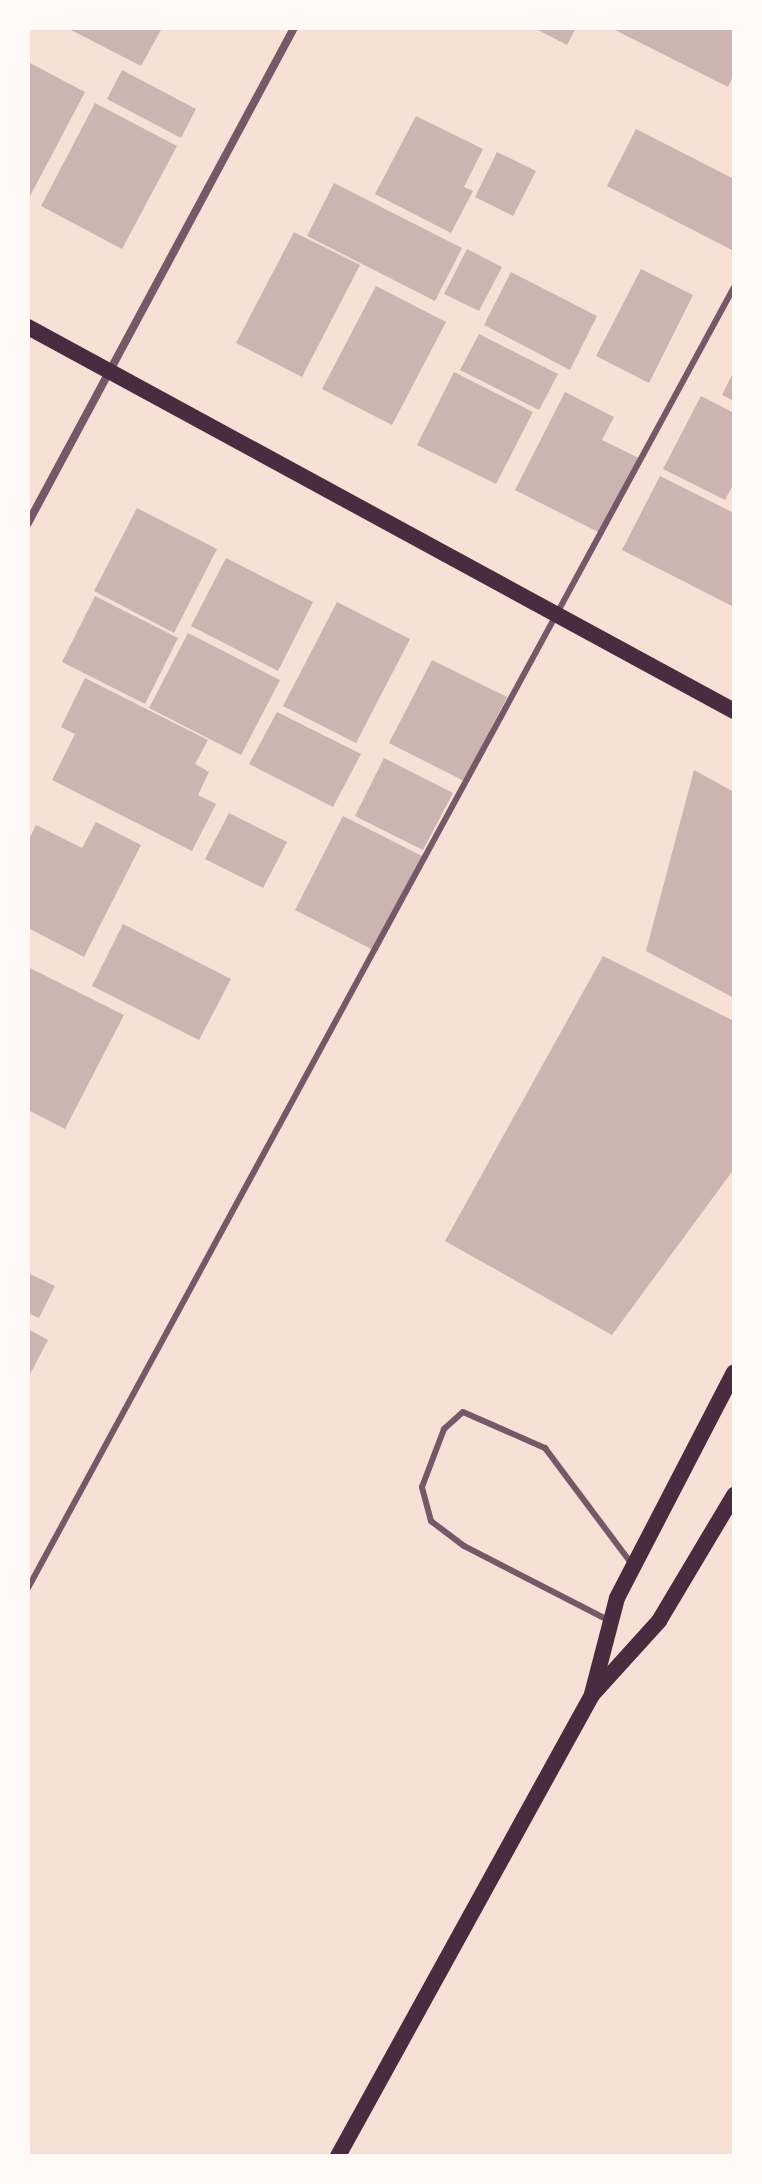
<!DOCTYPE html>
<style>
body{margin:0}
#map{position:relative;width:762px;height:2184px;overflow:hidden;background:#f7e1d7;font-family:"Space Grotesk",sans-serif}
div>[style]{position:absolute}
.building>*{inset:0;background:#ccb4b1}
.service>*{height:6px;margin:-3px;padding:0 3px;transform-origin:3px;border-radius:3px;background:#755966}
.minor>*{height:8px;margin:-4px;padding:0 4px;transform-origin:4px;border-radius:4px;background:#755966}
.secondary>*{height:16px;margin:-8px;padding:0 8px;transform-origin:8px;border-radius:8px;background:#4a2c40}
span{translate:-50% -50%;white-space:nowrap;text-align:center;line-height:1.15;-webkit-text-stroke:8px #fffaf5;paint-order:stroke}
.frame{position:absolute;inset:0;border:30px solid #fffaf5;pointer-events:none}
</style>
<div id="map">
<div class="building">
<i style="clip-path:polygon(67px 28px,162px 28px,141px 66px)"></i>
<i style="clip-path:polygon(534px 28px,576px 28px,567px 45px)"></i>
<i style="clip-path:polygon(611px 28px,734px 28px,734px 74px,728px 87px)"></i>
<i style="clip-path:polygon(28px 62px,85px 92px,28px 200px)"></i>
<i style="clip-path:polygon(122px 70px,196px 109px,181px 138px,107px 99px)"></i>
<i style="clip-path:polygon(95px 103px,177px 146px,122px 249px,41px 206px)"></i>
<i style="clip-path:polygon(416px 116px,483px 149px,464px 187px,473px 191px,451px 233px,375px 194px)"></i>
<i style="clip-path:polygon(636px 129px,734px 179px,734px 251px,607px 186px)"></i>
<i style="clip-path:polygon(497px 152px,536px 171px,513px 216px,475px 197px)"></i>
<i style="clip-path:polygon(334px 183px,462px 248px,435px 301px,307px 236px)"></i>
<i style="clip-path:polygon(294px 232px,360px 265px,302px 377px,236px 343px)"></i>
<i style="clip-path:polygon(467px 249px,502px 267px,479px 311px,444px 294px)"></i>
<i style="clip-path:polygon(641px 269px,693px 295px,649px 383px,596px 356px)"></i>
<i style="clip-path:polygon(511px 272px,597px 316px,570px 370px,484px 325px)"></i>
<i style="clip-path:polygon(376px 286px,446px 322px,392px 425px,322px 389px)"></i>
<i style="clip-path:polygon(479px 334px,558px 374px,539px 410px,460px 370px)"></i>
<i style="clip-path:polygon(734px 371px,734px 401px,722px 395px)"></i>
<i style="clip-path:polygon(454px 372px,533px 412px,496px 484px,417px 445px)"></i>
<i style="clip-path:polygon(565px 392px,614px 417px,602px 440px,639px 458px,600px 533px,515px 490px)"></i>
<i style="clip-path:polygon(701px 396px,734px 413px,734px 483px,725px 500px,663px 469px)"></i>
<i style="clip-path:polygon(660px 476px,734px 513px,734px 607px,622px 550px)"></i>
<i style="clip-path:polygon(137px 508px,217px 549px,174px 633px,94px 591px)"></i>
<i style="clip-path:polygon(226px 558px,313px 602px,278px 671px,191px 626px)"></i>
<i style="clip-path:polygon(95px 596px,178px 638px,145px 704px,62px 662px)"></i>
<i style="clip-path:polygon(337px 602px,410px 639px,356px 743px,283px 706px)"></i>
<i style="clip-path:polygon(188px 633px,280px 680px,241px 755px,149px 708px)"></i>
<i style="clip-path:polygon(432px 660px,507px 697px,464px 781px,389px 743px)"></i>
<i style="clip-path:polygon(85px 678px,208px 740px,195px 764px,209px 772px,198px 795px,216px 804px,192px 851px,52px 780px,75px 734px,61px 727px)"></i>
<i style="clip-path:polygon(277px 712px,361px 754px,333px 807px,249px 764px)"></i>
<i style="clip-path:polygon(384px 758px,453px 793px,423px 850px,355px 816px)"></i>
<i style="clip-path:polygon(694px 770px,734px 792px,734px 998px,646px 951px)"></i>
<i style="clip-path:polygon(229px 813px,287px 842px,263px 888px,205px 859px)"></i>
<i style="clip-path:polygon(343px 816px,426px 858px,377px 952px,295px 910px)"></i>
<i style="clip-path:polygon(96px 822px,141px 845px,84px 957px,28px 928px,28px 841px,36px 825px,82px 848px)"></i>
<i style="clip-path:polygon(123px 924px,231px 979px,199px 1040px,92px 986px)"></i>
<i style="clip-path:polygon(603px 956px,734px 1021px,734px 1169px,612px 1335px,445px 1241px)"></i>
<i style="clip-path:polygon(28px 967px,124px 1015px,65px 1129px,28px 1110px)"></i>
<i style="clip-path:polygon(28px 1273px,55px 1286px,39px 1318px,28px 1313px)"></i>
<i style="clip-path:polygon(28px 1329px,48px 1340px,28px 1378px)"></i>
</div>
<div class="service">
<i style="left:28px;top:1588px;width:1480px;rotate:-61.51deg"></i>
<i style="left:608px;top:1620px;width:162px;rotate:-152.8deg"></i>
<i style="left:464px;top:1546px;width:41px;rotate:-142.9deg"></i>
<i style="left:431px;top:1521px;width:35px;rotate:-105deg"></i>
<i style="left:422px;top:1487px;width:62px;rotate:-69.2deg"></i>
<i style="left:444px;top:1429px;width:25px;rotate:-42deg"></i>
<i style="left:463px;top:1412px;width:90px;rotate:23.7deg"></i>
<i style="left:545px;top:1448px;width:144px;rotate:53.2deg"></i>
</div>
<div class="minor">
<i style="left:28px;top:523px;width:562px;rotate:-61.75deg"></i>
</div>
<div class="secondary">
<i style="left:28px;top:327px;width:804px;rotate:28.54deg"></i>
<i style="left:592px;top:1694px;width:99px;rotate:-75.4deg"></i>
<i style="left:617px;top:1598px;width:254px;rotate:-62.6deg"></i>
<i style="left:338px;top:2156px;width:526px;rotate:-61.15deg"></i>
<i style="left:592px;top:1695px;width:100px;rotate:-47.8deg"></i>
<i style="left:659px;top:1621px;width:147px;rotate:-59.2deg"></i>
</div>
<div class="frame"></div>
</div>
